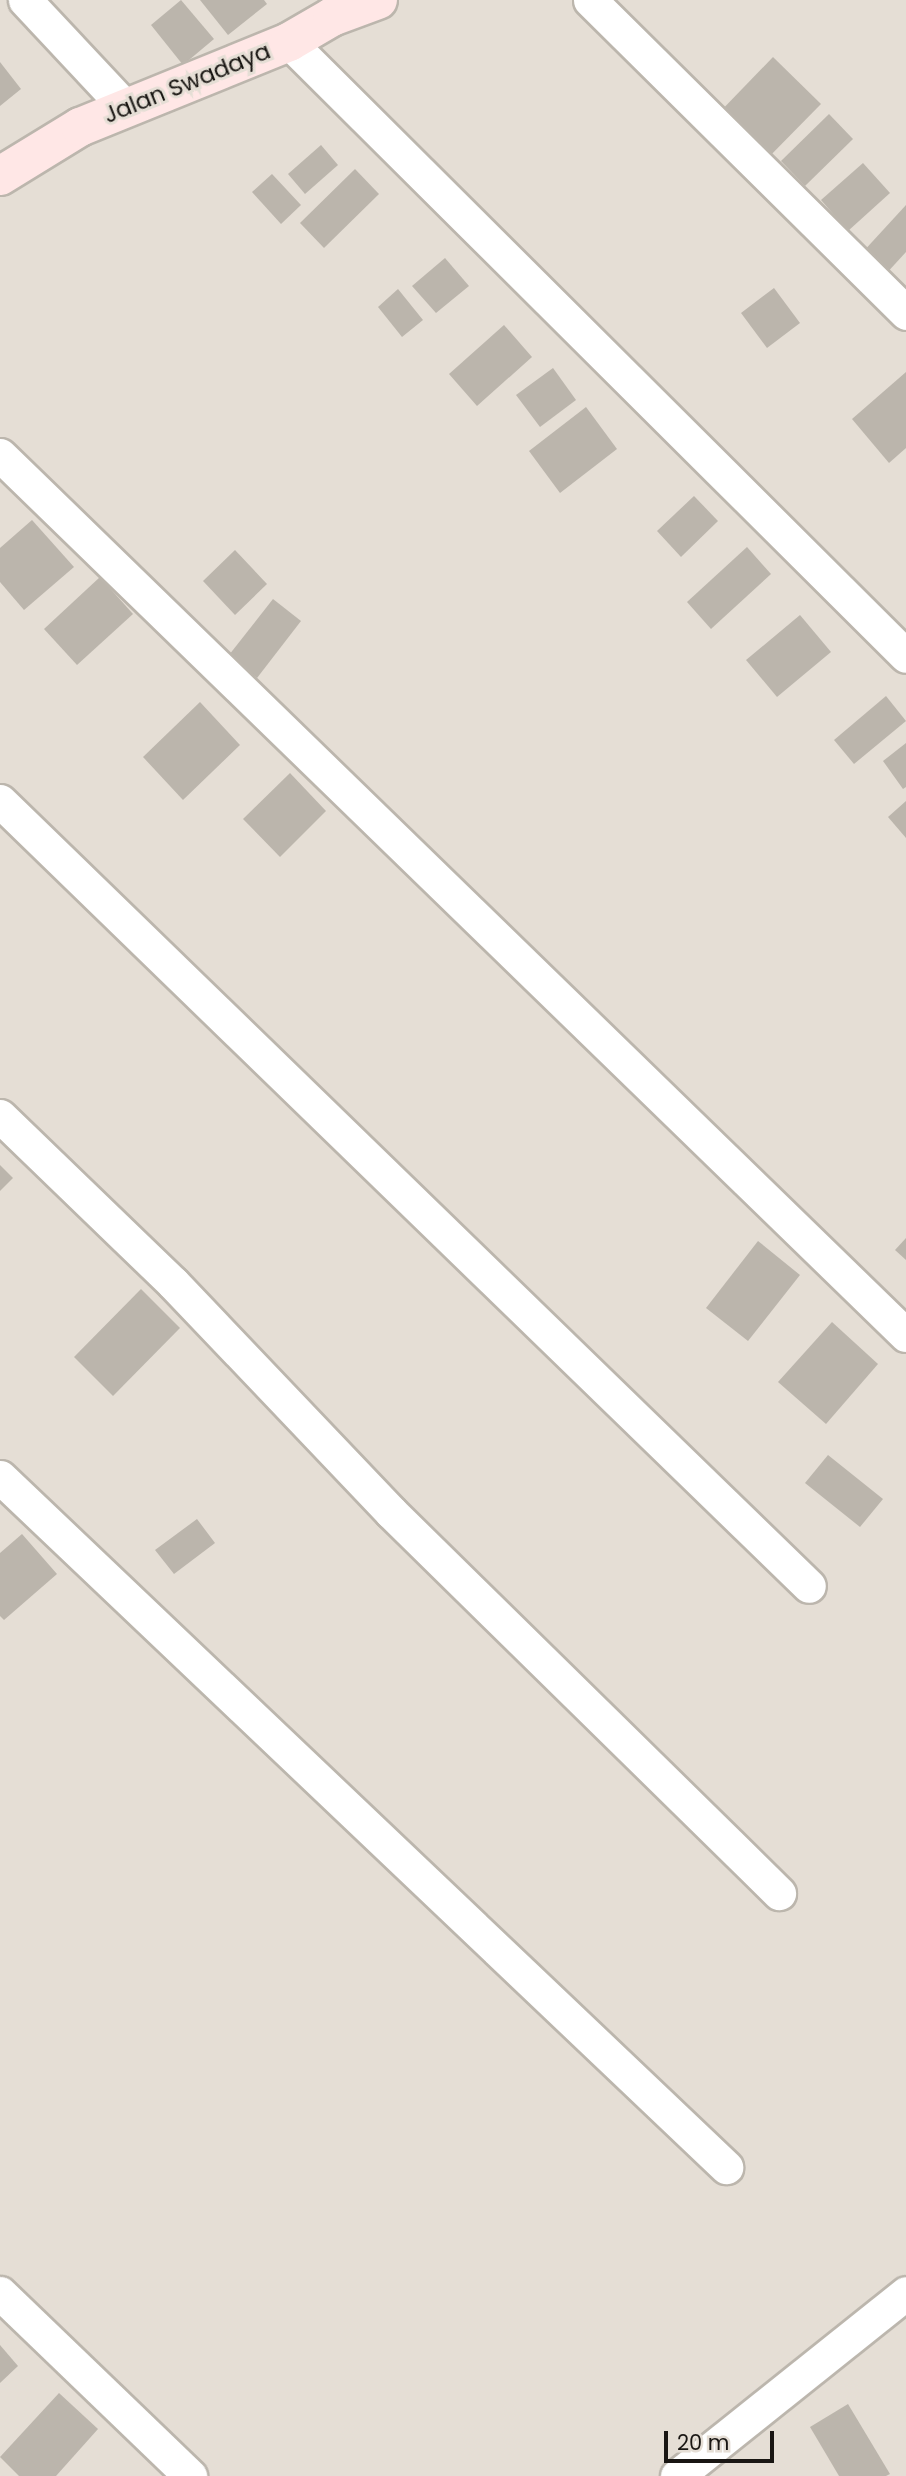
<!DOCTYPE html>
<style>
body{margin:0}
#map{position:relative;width:906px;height:2476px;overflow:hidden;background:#e5ded5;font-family:Poppins,sans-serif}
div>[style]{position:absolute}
.building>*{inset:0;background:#bbb5ac}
.roads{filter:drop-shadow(2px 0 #bcb6ad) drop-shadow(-2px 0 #bcb6ad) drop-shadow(0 2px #bcb6ad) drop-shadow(0 -2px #bcb6ad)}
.street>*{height:33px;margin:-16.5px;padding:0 16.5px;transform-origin:16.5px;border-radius:16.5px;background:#fff}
.secondary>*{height:38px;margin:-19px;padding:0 19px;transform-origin:19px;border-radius:19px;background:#ffe7e6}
span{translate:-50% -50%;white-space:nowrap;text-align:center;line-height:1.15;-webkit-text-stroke:6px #e5ded5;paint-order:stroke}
.street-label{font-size:23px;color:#191613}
.scale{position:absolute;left:664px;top:2431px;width:110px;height:32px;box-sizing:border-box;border:4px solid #191613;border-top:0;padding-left:9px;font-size:21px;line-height:24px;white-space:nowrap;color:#191613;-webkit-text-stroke:5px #e5ded5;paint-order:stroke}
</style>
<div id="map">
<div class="building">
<i style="clip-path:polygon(181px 0,214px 39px,183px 65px,151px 25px)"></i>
<i style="clip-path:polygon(200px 0,264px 0,267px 4px,228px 35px)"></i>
<i style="clip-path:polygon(773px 57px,821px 104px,762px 164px,715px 117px)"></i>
<i style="clip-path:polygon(0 62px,21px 89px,0 106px)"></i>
<i style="clip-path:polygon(829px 114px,853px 139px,805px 186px,781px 161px)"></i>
<i style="clip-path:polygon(321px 145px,338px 165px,305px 194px,288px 174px)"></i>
<i style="clip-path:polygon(863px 163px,890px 193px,848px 231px,821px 200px)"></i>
<i style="clip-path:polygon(355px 169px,379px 194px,324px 248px,300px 223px)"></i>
<i style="clip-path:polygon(272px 174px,301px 205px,281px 224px,252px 192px)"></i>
<i style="clip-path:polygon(906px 205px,906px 252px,884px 276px,861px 254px)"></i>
<i style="clip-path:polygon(445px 258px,469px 286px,436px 313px,412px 286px)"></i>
<i style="clip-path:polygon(774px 288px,800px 323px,767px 348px,741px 313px)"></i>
<i style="clip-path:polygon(398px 289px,423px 320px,402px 337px,378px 307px)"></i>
<i style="clip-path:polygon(504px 325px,532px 357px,477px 406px,449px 374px)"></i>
<i style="clip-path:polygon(553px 368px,576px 400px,540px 427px,516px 395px)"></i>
<i style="clip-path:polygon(906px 372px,906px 448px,889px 463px,852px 419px)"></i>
<i style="clip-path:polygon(586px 407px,617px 449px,560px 493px,529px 451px)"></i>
<i style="clip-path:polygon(694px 496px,718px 521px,681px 557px,657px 531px)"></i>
<i style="clip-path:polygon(32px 520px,74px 567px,24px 610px,0 582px,0 548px)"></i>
<i style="clip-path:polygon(747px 547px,771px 574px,711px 629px,687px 602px)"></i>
<i style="clip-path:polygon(235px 550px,267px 584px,235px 615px,203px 581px)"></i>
<i style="clip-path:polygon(100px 577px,133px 614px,77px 665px,44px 629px)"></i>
<i style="clip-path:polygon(273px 599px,301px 621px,257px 678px,229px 655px)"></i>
<i style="clip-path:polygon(800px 615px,831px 652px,777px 697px,746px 660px)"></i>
<i style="clip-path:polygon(886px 696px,906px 721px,854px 764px,834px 740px)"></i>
<i style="clip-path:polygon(200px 702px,240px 745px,183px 800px,143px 757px)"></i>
<i style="clip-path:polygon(906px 743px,906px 787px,903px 789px,883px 761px)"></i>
<i style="clip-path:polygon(290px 773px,326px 811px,280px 857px,243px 819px)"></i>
<i style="clip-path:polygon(906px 801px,906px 838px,888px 817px)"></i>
<i style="clip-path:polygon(0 1165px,13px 1178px,0 1191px)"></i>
<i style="clip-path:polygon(906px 1238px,906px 1260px,895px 1250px)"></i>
<i style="clip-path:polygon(758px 1241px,800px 1275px,748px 1341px,706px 1308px)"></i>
<i style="clip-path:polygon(141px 1289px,180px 1328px,113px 1396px,74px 1357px)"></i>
<i style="clip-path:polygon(832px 1322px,878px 1364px,826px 1424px,778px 1382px)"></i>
<i style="clip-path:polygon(828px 1455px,883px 1499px,860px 1527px,805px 1483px)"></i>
<i style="clip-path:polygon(197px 1519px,215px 1543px,174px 1574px,155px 1550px)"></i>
<i style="clip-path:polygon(22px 1534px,57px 1574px,4px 1620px,0 1616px,0 1553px)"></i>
<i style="clip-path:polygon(0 2345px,18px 2366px,0 2383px)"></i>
<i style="clip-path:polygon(59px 2393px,98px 2429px,56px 2476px,19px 2476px,0 2457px)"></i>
<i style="clip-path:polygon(848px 2404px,890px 2474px,886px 2476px,839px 2476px,810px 2427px)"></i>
</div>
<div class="roads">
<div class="street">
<i style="left:25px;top:0;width:148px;rotate:46.9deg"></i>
<i style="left:590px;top:0;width:445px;rotate:44.7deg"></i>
<i style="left:289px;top:42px;width:870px;rotate:44.86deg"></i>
<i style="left:0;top:455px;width:1263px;rotate:44.17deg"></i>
<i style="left:0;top:801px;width:1127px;rotate:44.14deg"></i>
<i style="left:0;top:1116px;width:240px;rotate:44deg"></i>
<i style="left:173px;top:1283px;width:316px;rotate:46.4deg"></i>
<i style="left:391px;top:1512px;width:544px;rotate:44.48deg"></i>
<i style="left:0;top:1477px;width:1002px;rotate:43.54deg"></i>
<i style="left:0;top:2293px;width:264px;rotate:43.9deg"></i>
<i style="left:677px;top:2476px;width:293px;rotate:-38.6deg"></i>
</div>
<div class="secondary">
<i style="left:0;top:176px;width:94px;rotate:-31.5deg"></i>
<i style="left:80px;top:127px;width:226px;rotate:-22.1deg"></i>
<i style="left:289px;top:42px;width:50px;rotate:-30.2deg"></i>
<i style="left:332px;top:17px;width:49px;rotate:-20.3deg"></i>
</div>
</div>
<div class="street-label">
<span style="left:187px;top:83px;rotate:-22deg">Jalan Swadaya</span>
</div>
<div class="scale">20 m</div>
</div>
